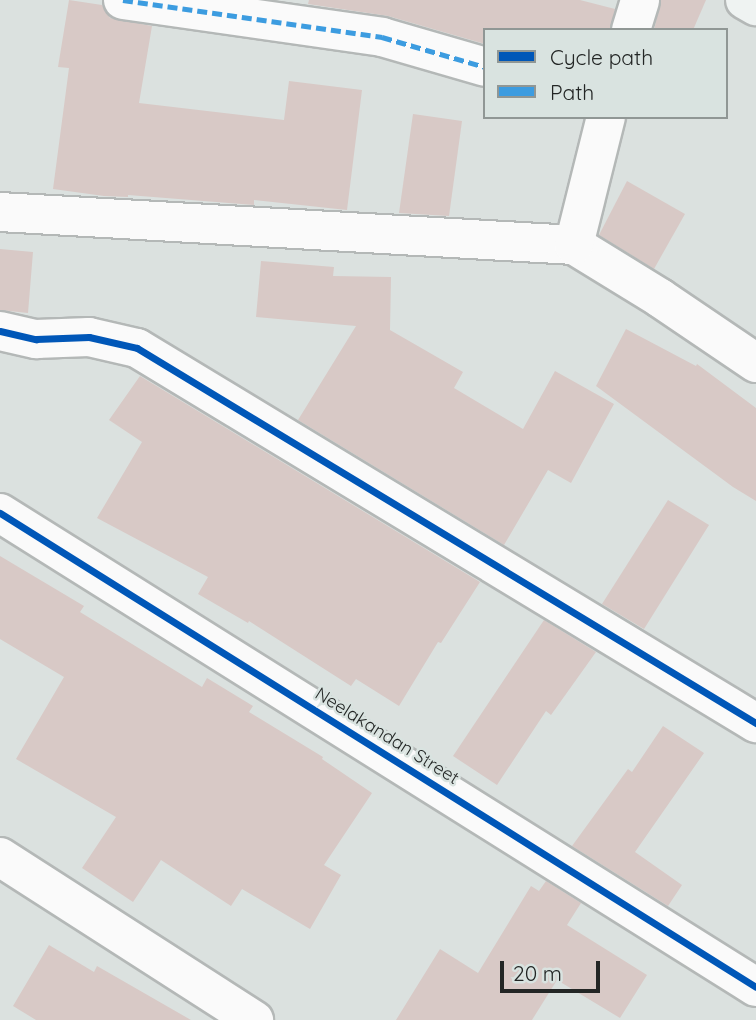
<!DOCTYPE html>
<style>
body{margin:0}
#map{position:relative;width:756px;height:1020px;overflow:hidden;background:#dbe1df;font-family:Quicksand,sans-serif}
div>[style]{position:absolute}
.building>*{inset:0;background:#d8c9c6}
.roads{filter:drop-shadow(2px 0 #b4b8b7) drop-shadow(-2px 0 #b4b8b7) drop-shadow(0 2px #b4b8b7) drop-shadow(0 -2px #b4b8b7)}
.street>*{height:38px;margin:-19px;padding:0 19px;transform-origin:19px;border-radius:19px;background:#fafafa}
.secondary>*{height:38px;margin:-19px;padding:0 19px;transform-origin:19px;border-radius:19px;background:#eff3f2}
.quiet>*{height:5px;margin-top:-2.5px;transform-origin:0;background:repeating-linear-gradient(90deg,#3c9ce0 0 10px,transparent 0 15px)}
.cycleway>*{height:7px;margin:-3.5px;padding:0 3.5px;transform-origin:3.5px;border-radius:3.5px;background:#0057b8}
span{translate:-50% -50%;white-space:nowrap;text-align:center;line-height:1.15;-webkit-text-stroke:5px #d9e3e0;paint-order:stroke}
.street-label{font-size:18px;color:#232625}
.legend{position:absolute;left:483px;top:28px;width:245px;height:91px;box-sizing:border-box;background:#d9e3e0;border:2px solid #909795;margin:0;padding:9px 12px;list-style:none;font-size:21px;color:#232625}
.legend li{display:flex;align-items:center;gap:14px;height:35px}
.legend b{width:35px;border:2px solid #909795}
.scale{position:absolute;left:500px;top:961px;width:100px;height:32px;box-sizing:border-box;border:4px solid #232625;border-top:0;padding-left:9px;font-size:21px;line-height:24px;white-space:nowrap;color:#232625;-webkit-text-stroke:5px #d9e3e0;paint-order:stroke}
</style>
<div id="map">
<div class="building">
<i style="clip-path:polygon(69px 0,102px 5px,110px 18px,152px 26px,139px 103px,284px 120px,289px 81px,362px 90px,347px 210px,254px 200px,254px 205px,128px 195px,128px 197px,104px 196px,53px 189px,69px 68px,58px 67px)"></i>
<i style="clip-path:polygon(309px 0,580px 0,615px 9px,610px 30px,485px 30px,485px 44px,388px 16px,308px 4px)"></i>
<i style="clip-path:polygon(661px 0,706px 0,693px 30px,654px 30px)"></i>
<i style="clip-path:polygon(413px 114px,462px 121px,449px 216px,399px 213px)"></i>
<i style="clip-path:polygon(627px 181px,685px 214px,654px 269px,599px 235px)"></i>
<i style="clip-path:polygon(0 249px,33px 252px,28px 313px,0 310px)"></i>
<i style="clip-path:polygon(261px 261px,334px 267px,333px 276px,391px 277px,390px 330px,463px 372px,454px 388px,523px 429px,555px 371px,614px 404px,571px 483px,548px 470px,504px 545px,298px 420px,356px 326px,256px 317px)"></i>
<i style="clip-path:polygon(626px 329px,696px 366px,697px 364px,756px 408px,756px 501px,733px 487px,596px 386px)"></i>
<i style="clip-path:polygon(140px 376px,480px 582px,441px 643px,438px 642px,399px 706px,356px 679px,351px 686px,249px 621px,248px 623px,198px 594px,208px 577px,97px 518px,142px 442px,109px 420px)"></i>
<i style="clip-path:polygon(668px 500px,709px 525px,644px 629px,602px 604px)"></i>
<i style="clip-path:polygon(0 556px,84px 606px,80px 612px,202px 687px,207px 678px,253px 706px,249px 712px,323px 757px,322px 759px,372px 793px,324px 865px,341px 875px,310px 929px,242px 889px,231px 906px,161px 860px,133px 902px,82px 868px,116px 817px,16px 759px,64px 677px,0 639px)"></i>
<i style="clip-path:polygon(544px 620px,596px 652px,551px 715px,546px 711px,497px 785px,453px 756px)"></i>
<i style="clip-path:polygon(663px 726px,704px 753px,635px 852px,682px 885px,668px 906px,572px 846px,628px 769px,632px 772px)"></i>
<i style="clip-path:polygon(546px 881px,581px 903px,567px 925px,647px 975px,620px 1018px,557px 980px,532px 1020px,396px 1020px,440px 949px,478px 973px,531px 886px,539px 891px)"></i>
<i style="clip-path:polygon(49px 945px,94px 972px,97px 966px,191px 1020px,36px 1020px,13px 1006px)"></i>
</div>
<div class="roads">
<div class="street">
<i style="left:123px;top:0;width:262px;rotate:8.1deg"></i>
<i style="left:382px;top:37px;width:107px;rotate:16.2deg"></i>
<i style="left:631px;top:30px;width:31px;rotate:-73deg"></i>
<i style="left:0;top:212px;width:575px;rotate:3.29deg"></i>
<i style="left:574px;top:245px;width:101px;rotate:31.6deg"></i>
<i style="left:660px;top:298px;width:116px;rotate:34.1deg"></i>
<i style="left:574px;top:245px;width:132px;rotate:-76deg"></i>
<i style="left:0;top:331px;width:37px;rotate:13deg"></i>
<i style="left:36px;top:339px;width:53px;rotate:-2.2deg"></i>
<i style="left:89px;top:337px;width:49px;rotate:12.9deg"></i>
<i style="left:137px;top:348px;width:724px;rotate:31.21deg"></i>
<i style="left:0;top:513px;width:892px;rotate:32.09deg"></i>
<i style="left:0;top:857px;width:302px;rotate:32.7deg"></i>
</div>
<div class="secondary">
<i style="left:745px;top:0;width:13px;rotate:29deg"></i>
</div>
</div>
<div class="quiet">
<i style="left:123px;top:0;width:262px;rotate:8.1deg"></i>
<i style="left:382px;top:37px;width:107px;rotate:16.2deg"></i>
</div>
<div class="cycleway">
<i style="left:0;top:331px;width:37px;rotate:13deg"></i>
<i style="left:36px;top:339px;width:53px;rotate:-2.2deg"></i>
<i style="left:89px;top:337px;width:49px;rotate:12.9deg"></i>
<i style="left:137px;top:348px;width:724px;rotate:31.21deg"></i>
<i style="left:0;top:513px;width:892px;rotate:32.09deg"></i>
</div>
<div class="street-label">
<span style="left:387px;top:736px;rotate:32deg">Neelakandan Street</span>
</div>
<ul class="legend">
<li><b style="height:9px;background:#0057b8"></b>Cycle path</li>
<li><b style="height:9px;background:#3c9ce0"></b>Path</li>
</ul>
<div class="scale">20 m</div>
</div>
